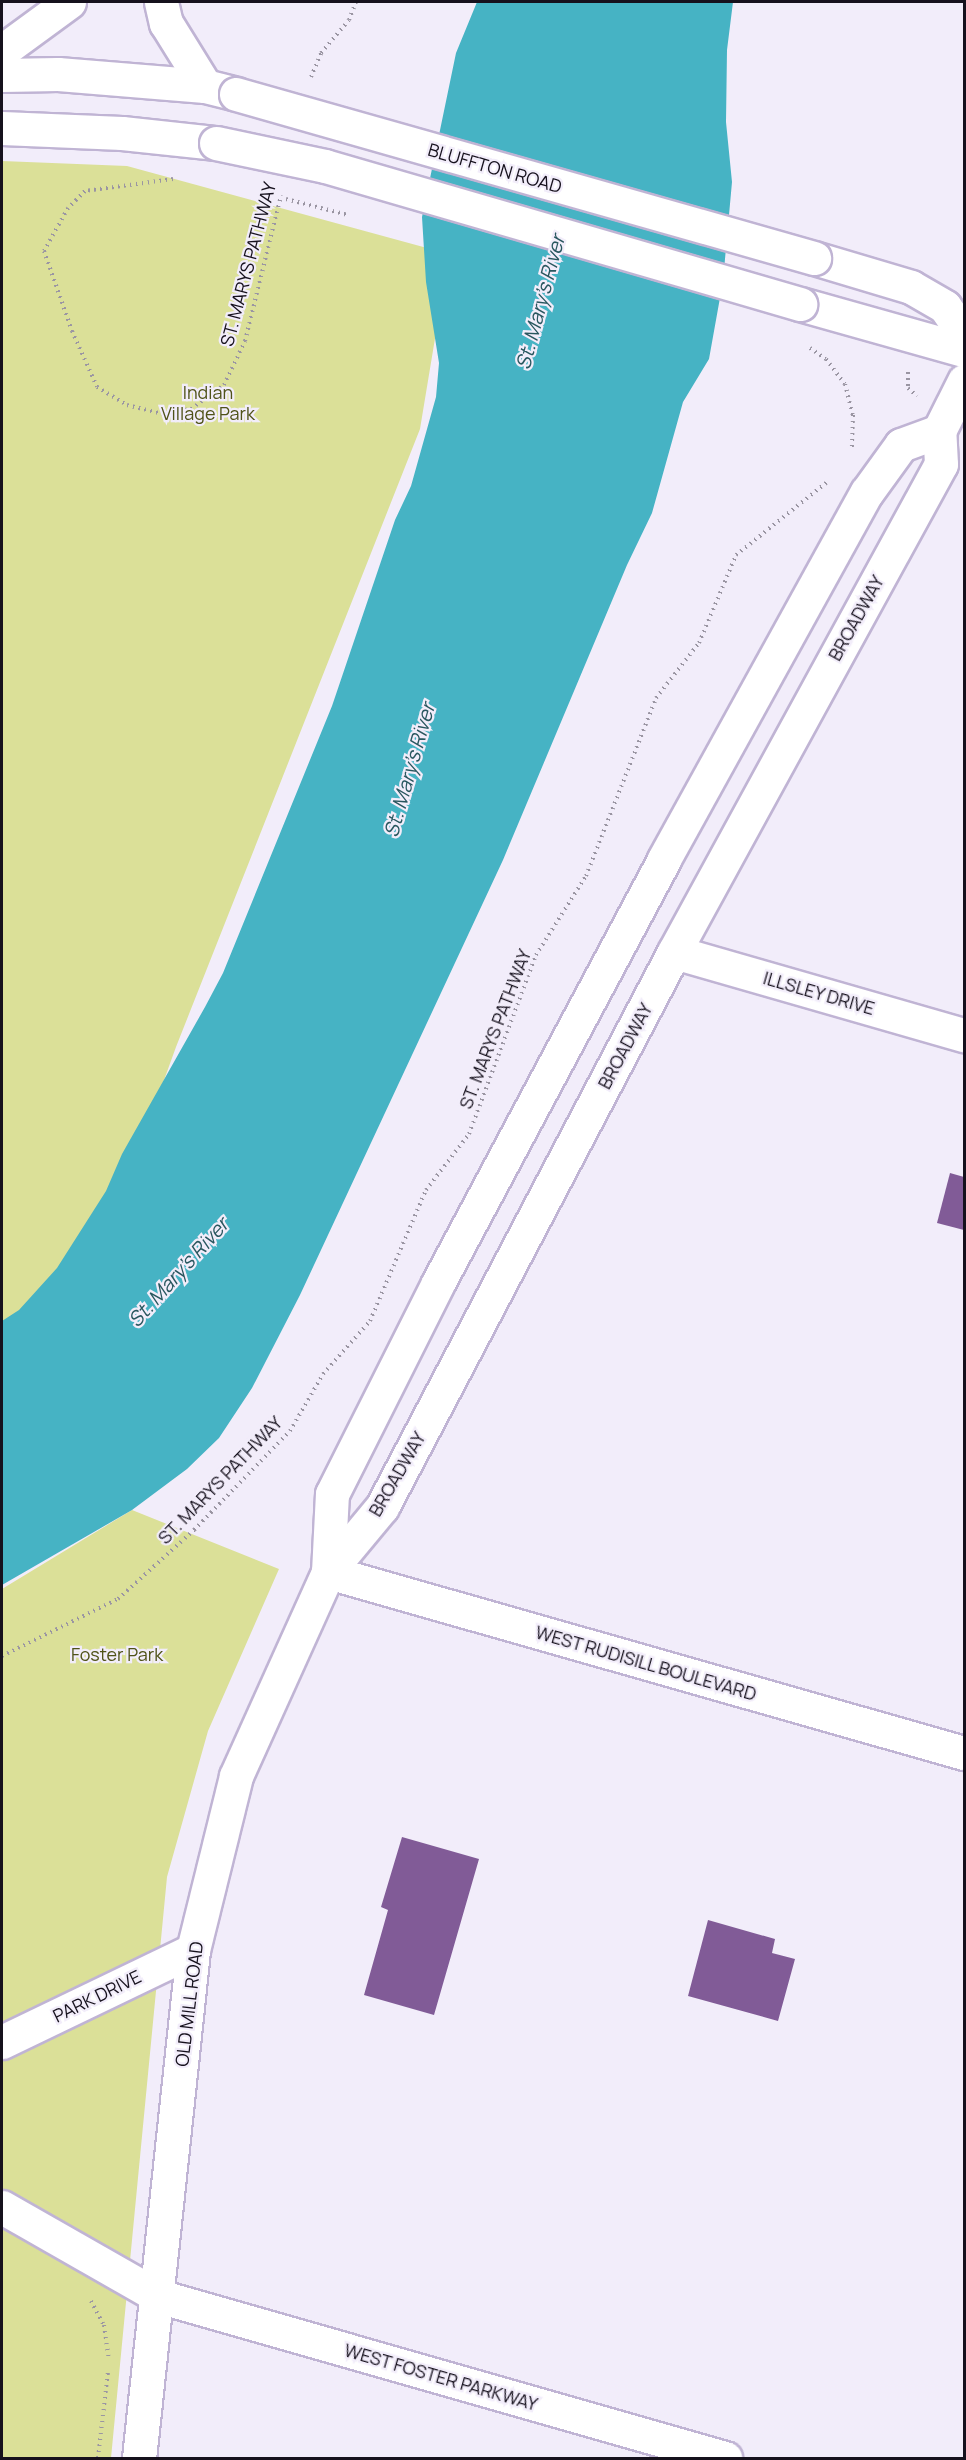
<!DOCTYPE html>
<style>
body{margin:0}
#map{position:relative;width:966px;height:2460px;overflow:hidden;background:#f2edfa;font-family:Manrope,sans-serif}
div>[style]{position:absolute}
.green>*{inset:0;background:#dbe098}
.water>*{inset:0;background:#46b3c4}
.building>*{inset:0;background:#815b97}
.path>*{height:4px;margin-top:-2px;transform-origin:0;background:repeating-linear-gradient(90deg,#9a95a2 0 1.5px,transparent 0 6px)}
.roads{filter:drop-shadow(2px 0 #c0b4d4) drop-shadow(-2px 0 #c0b4d4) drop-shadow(0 2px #c0b4d4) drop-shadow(0 -2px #c0b4d4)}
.minor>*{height:33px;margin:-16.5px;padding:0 16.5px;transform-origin:16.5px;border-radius:16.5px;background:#fff}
.tertiary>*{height:33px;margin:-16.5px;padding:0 16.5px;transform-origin:16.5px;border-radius:16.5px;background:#fff}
.secondary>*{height:33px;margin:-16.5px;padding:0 16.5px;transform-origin:16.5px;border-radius:16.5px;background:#fff}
.path-bridge>*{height:4px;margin-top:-2px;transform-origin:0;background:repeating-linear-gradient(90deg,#9a95a2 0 1.5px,transparent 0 6px)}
.bridges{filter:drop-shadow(2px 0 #c0b4d4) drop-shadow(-2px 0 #c0b4d4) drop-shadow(0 2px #c0b4d4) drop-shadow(0 -2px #c0b4d4)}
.secondary-bridge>*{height:33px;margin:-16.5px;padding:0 16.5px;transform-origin:16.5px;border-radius:16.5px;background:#fff}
span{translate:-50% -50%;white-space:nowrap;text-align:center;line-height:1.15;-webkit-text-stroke:4.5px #f2edfa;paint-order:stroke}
.street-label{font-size:18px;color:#16111d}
.park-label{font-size:18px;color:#4f5218}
.water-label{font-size:20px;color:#29575f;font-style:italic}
.frame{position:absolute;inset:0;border:3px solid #16111d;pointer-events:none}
</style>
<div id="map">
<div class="green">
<i style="clip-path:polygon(2px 161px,127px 166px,449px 254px,420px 429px,176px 1047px,102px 1251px,2px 1336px)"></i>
<i style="clip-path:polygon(132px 1510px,279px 1569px,208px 1731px,167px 1877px,111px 2458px,2px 2458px,2px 1589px)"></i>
</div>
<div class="water">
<i style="clip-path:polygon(477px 2px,733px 2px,727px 50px,726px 122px,732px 182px,723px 281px,709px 359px,683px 402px,652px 513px,627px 565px,503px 860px,300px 1295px,252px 1388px,219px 1438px,187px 1469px,132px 1510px,2px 1585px,2px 1321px,19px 1310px,57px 1268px,106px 1191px,122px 1154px,205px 1007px,223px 973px,332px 706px,395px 520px,411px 486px,436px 397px,439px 363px,426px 282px,422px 217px,456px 53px)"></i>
</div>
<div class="building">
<i style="clip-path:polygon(950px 1173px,964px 1177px,964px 1230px,937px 1223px)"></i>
<i style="clip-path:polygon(402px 1837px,479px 1859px,434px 2015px,364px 1995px,388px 1910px,381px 1907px)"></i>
<i style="clip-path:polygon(708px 1920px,775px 1939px,772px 1953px,795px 1959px,778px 2021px,688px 1996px)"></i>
</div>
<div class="path">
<i style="left:311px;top:77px;width:26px;rotate:-67deg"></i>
<i style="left:321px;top:53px;width:43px;rotate:-49.7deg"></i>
<i style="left:349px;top:20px;width:19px;rotate:-69deg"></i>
<i style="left:173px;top:179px;width:89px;rotate:172.2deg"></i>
<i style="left:85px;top:191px;width:24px;rotate:135deg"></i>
<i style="left:68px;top:208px;width:49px;rotate:119.2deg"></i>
<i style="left:44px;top:251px;width:85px;rotate:70.7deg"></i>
<i style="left:72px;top:331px;width:61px;rotate:65.9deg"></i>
<i style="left:97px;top:387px;width:35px;rotate:31deg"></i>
<i style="left:127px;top:405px;width:36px;rotate:14deg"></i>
<i style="left:162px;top:414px;width:29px;rotate:-10deg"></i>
<i style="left:191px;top:409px;width:41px;rotate:-36deg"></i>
<i style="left:224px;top:385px;width:49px;rotate:-64.5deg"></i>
<i style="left:245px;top:341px;width:150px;rotate:-76.1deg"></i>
<i style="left:810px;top:348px;width:19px;rotate:35deg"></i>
<i style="left:826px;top:359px;width:31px;rotate:53deg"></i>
<i style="left:845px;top:384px;width:32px;rotate:76deg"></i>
<i style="left:853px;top:415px;width:32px;rotate:92deg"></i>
<i style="left:908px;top:372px;width:16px;rotate:90deg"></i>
<i style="left:908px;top:388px;width:12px;rotate:42deg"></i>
<i style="left:2px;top:1656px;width:129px;rotate:-26.2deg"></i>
<i style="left:118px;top:1599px;width:103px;rotate:-42.2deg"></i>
<i style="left:194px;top:1530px;width:138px;rotate:-45.9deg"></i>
<i style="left:290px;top:1431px;width:66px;rotate:-59.9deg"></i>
<i style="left:323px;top:1374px;width:71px;rotate:-48.4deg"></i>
<i style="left:370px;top:1321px;width:142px;rotate:-66.9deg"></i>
<i style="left:426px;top:1190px;width:71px;rotate:-52.5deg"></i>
<i style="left:469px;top:1134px;width:191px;rotate:-69.5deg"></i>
<i style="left:536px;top:955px;width:93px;rotate:-57.7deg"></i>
<i style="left:586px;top:876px;width:191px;rotate:-68.5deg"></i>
<i style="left:656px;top:698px;width:70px;rotate:-52deg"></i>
<i style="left:699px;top:643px;width:95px;rotate:-67.2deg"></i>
<i style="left:736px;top:555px;width:117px;rotate:-38.7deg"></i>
<i style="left:91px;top:2301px;width:27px;rotate:62deg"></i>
<i style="left:104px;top:2325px;width:34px;rotate:82deg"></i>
<i style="left:98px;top:2458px;width:87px;rotate:-83.4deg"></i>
</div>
<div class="roads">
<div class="minor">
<i style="left:161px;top:2px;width:22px;rotate:77deg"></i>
<i style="left:166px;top:23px;width:74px;rotate:58.2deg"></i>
<i style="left:2px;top:51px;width:83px;rotate:-36.2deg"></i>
<i style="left:674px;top:952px;width:302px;rotate:16deg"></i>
<i style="left:2px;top:2042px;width:212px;rotate:-25.7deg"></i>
<i style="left:2px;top:2207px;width:180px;rotate:29.7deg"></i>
<i style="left:158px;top:2296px;width:590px;rotate:15.95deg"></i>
</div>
<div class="tertiary">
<i style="left:328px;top:1572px;width:661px;rotate:15.89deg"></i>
</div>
<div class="secondary">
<i style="left:2px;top:75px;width:56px;rotate:-1deg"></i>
<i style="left:58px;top:74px;width:147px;rotate:4.7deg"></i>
<i style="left:205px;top:86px;width:32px;rotate:14deg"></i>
<i style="left:2px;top:128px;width:120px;rotate:2.4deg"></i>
<i style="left:122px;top:133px;width:95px;rotate:6.1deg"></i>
<i style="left:814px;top:258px;width:101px;rotate:16.6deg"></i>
<i style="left:911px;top:287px;width:39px;rotate:30deg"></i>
<i style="left:945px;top:307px;width:33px;rotate:55deg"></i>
<i style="left:800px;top:304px;width:170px;rotate:15.7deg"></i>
<i style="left:328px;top:1572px;width:78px;rotate:-87.1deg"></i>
<i style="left:332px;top:1494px;width:236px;rotate:-63.3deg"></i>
<i style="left:438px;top:1283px;width:480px;rotate:-61.9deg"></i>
<i style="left:664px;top:859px;width:419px;rotate:-61.1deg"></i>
<i style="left:867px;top:492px;width:58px;rotate:-54.1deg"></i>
<i style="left:901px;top:445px;width:40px;rotate:-20.2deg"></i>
<i style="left:139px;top:2458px;width:511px;rotate:-83.93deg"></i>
<i style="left:193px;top:1950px;width:179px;rotate:-76.1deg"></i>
<i style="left:236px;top:1776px;width:224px;rotate:-65.7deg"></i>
<i style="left:328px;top:1572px;width:85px;rotate:-50.3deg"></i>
<i style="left:382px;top:1507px;width:627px;rotate:-62.25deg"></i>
<i style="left:674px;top:952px;width:556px;rotate:-61.32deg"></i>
<i style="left:941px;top:464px;width:33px;rotate:-93deg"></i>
<i style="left:939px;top:431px;width:56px;rotate:-63.4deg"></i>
</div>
</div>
<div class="path-bridge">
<i style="left:286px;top:199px;width:64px;rotate:14.5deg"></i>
</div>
<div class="bridges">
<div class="secondary-bridge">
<i style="left:236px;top:94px;width:601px;rotate:15.84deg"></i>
<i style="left:216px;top:143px;width:111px;rotate:11.9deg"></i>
<i style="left:325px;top:166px;width:495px;rotate:16.2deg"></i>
</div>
</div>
<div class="street-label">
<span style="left:495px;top:168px;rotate:16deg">BLUFFTON ROAD</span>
<span style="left:248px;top:264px;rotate:-75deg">ST. MARYS PATHWAY</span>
<span style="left:856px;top:618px;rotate:-61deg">BROADWAY</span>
<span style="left:819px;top:993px;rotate:16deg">ILLSLEY DRIVE</span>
<span style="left:495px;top:1029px;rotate:-69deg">ST. MARYS PATHWAY</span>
<span style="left:625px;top:1046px;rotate:-62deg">BROADWAY</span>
<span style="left:397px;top:1474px;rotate:-60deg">BROADWAY</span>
<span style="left:220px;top:1480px;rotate:-46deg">ST. MARYS PATHWAY</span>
<span style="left:646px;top:1663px;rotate:16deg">WEST RUDISILL BOULEVARD</span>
<span style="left:97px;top:1996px;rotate:-26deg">PARK DRIVE</span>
<span style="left:189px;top:2004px;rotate:-83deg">OLD MILL ROAD</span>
<span style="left:441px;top:2377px;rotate:16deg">WEST FOSTER PARKWAY</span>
</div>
<div class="park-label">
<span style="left:208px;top:403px">Indian<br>Village Park</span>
<span style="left:117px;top:1654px">Foster Park</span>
</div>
<div class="water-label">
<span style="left:540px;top:302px;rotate:-75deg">St. Mary's River</span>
<span style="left:409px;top:770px;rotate:-74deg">St. Mary's River</span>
<span style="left:178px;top:1272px;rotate:-48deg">St. Mary's River</span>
</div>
<div class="frame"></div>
</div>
